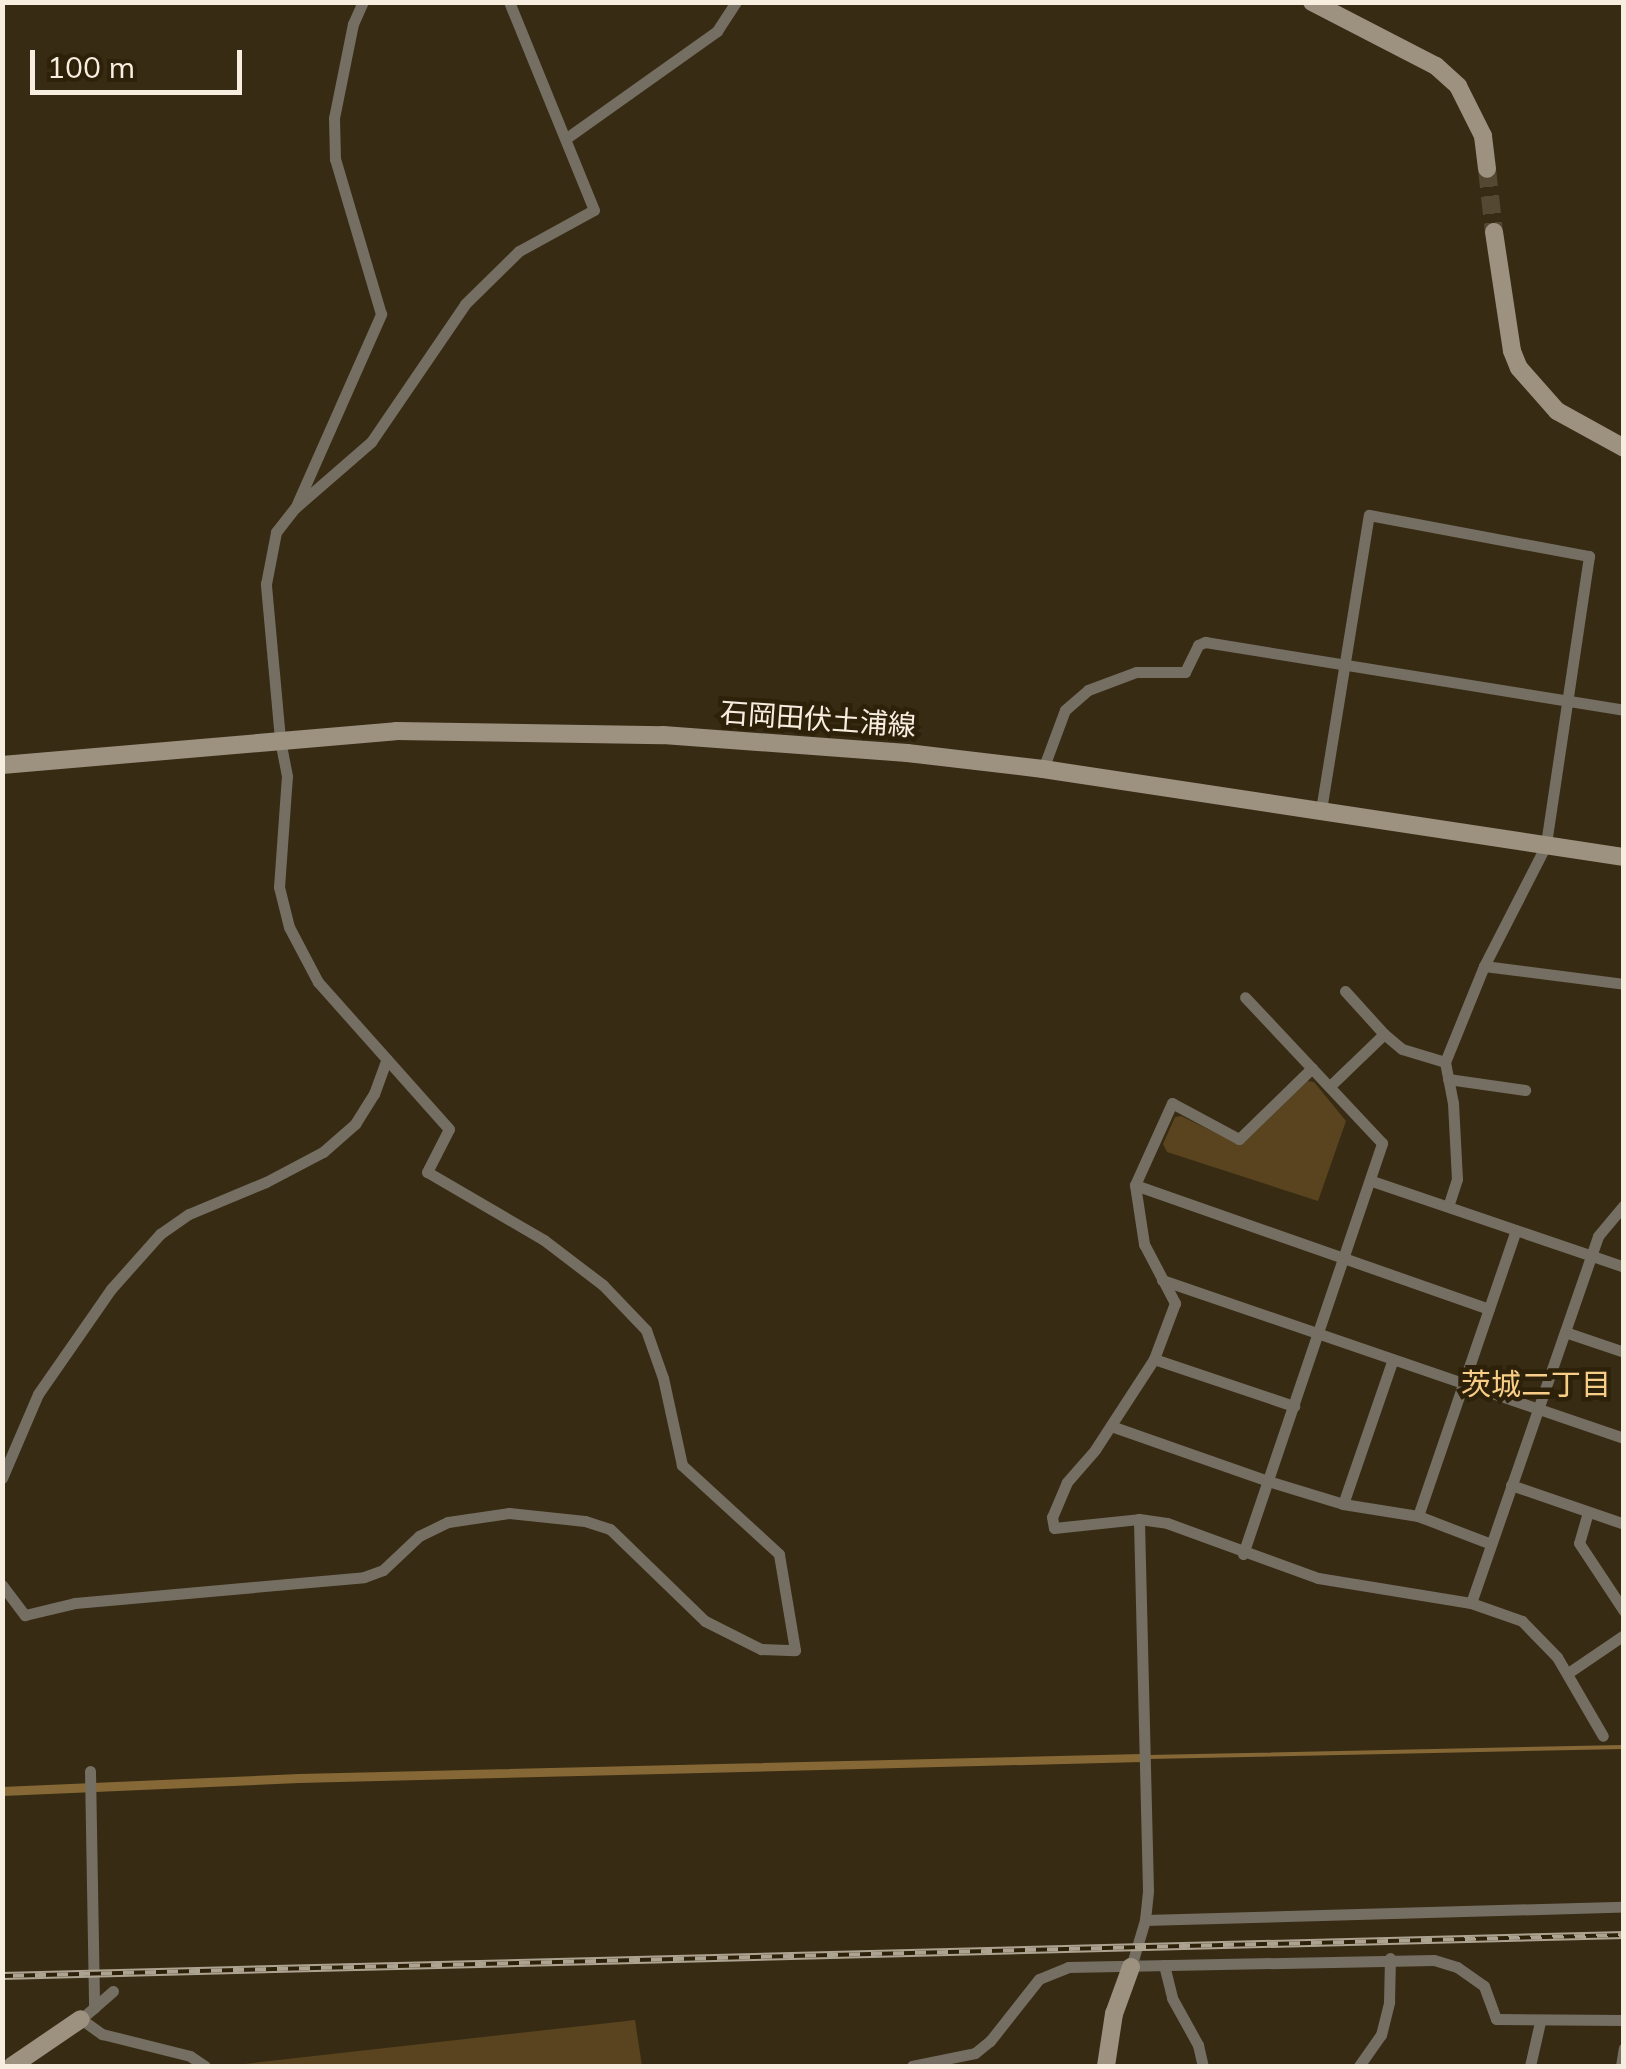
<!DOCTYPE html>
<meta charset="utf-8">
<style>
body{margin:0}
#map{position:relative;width:1626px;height:2069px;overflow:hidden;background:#382b13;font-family:Mulish,"Noto Sans JP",sans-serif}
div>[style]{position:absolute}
.green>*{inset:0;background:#59441f}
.water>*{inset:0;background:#856836}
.stream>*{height:4px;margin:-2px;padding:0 2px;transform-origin:2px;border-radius:2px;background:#856836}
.secondary-tunnel>*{height:18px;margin-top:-9px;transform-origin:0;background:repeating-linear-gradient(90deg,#554832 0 18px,transparent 0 27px)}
.street>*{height:11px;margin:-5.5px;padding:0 5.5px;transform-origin:5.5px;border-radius:5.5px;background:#756e62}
.secondary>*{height:18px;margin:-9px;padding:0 9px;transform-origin:9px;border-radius:9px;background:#9d9280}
.rail>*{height:8px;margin-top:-4px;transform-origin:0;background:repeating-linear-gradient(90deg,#2e2109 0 11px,#ada391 0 22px);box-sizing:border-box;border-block:2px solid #ada391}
span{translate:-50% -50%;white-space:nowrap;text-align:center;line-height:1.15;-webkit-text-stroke:9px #2e2109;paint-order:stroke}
.street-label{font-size:28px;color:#f7eee0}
.neighbourhood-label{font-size:30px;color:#f7cd87}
.frame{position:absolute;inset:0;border:5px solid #f7eee0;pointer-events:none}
.scale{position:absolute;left:30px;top:50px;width:212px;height:45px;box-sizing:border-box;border:5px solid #f7eee0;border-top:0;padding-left:12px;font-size:30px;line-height:35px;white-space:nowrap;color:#f7eee0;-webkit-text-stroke:8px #2e2109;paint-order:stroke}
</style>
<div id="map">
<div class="green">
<i style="clip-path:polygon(1307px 1081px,1314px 1082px,1346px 1121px,1318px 1201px,1167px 1152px,1163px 1144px,1175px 1117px,1181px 1116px,1241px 1145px)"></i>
<i style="clip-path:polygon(635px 2020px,642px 2066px,226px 2066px)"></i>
</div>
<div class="water">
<i style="clip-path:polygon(1142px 1754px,1143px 1762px,299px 1783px,3px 1796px,2px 1787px,299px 1774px)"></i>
</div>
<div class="stream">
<i style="left:1148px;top:1757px;width:476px;rotate:-1.2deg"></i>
</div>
<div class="secondary-tunnel">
<i style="left:1487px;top:169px;width:63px;rotate:83.7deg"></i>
</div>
<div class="street">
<i style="left:568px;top:137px;width:183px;rotate:-35.4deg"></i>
<i style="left:717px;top:31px;width:35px;rotate:-57deg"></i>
<i style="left:297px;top:504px;width:208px;rotate:-66.1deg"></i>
<i style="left:381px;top:314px;width:162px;rotate:-106.5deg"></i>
<i style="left:335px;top:159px;width:41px;rotate:-91.4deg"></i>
<i style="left:334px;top:118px;width:96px;rotate:-78.6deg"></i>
<i style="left:353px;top:24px;width:24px;rotate:-66deg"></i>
<i style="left:1043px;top:769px;width:63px;rotate:-69.6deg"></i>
<i style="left:1065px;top:710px;width:30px;rotate:-41deg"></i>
<i style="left:1088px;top:690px;width:51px;rotate:-20.6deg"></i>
<i style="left:1136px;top:672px;width:49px"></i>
<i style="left:1185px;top:672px;width:30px;rotate:-64deg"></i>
<i style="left:1198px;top:645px;width:8px;rotate:-23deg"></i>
<i style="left:1205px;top:642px;width:424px;rotate:9.2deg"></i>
<i style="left:1321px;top:810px;width:299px;rotate:-80.8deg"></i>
<i style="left:1369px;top:515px;width:224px;rotate:10.6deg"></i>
<i style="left:1589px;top:556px;width:292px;rotate:98.5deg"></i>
<i style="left:1546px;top:845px;width:136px;rotate:117.1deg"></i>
<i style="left:1484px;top:966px;width:104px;rotate:112.1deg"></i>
<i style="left:1445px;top:1062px;width:42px;rotate:79deg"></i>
<i style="left:1453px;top:1103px;width:76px;rotate:87deg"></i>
<i style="left:1457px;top:1179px;width:28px;rotate:108deg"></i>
<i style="left:1484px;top:966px;width:141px;rotate:7.3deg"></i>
<i style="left:1345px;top:991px;width:58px;rotate:47.8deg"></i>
<i style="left:1312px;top:1068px;width:102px;rotate:135.8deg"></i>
<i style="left:1239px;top:1139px;width:76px;rotate:-151.8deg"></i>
<i style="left:1172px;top:1103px;width:90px;rotate:114.3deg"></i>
<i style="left:1135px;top:1185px;width:60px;rotate:81.3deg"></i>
<i style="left:1144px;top:1244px;width:67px;rotate:62.3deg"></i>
<i style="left:1175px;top:1303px;width:60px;rotate:110.6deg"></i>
<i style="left:1154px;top:1359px;width:108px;rotate:123deg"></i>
<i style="left:1095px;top:1450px;width:43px;rotate:131.2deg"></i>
<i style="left:1067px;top:1482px;width:38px;rotate:113deg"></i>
<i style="left:1052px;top:1517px;width:11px;rotate:80deg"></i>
<i style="left:1054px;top:1528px;width:85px;rotate:-6deg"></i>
<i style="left:1139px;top:1519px;width:28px;rotate:8deg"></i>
<i style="left:1167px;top:1523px;width:161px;rotate:20deg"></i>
<i style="left:1318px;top:1578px;width:155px;rotate:9.3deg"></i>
<i style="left:1471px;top:1603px;width:54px;rotate:19.4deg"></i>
<i style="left:1522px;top:1621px;width:50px;rotate:45.8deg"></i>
<i style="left:1557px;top:1657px;width:91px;rotate:59.8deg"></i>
<i style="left:1448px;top:1079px;width:78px;rotate:8.1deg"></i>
<i style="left:1330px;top:1086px;width:75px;rotate:-43.9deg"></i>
<i style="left:1384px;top:1034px;width:23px;rotate:40deg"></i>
<i style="left:1402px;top:1049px;width:45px;rotate:16.8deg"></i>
<i style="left:1372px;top:1181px;width:266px;rotate:18.8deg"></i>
<i style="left:1135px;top:1185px;width:375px;rotate:19.3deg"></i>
<i style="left:1162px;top:1280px;width:488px;rotate:18.9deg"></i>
<i style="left:1565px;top:1332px;width:62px;rotate:18.7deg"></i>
<i style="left:1154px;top:1359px;width:148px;rotate:18.6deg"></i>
<i style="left:1111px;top:1426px;width:166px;rotate:19.3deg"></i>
<i style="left:1268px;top:1481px;width:78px;rotate:17deg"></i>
<i style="left:1343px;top:1504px;width:76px;rotate:9.1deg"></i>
<i style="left:1418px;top:1516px;width:78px;rotate:21deg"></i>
<i style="left:2px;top:1478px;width:91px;rotate:-66.8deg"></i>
<i style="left:38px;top:1394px;width:128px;rotate:-55.2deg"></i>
<i style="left:111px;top:1289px;width:74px;rotate:-48.3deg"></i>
<i style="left:160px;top:1234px;width:35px;rotate:-35deg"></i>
<i style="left:189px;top:1214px;width:83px;rotate:-22.6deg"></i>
<i style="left:266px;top:1182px;width:64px;rotate:-27.8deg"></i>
<i style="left:323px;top:1152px;width:43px;rotate:-41.2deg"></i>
<i style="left:355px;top:1124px;width:36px;rotate:-58deg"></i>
<i style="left:374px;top:1094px;width:37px;rotate:-70deg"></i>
<i style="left:1511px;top:1485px;width:120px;rotate:19deg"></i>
<i style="left:1343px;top:1504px;width:153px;rotate:-71deg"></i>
<i style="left:1588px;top:1512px;width:32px;rotate:106deg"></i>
<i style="left:1579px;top:1543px;width:82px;rotate:56.5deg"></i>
<i style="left:1418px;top:1516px;width:302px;rotate:-71.1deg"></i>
<i style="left:1243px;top:1554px;width:434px;rotate:-71.3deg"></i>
<i style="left:1382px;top:1143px;width:200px;rotate:-133.2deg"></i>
<i style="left:2px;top:1585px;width:38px;rotate:53deg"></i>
<i style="left:25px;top:1615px;width:51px;rotate:-13.5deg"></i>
<i style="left:75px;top:1603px;width:290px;rotate:-5.1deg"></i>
<i style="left:364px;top:1577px;width:20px;rotate:-20deg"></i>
<i style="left:383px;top:1570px;width:50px;rotate:-43.4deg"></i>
<i style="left:419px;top:1536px;width:32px;rotate:-26deg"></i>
<i style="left:448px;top:1522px;width:62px;rotate:-8.4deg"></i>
<i style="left:509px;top:1513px;width:76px;rotate:6deg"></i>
<i style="left:585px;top:1521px;width:26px;rotate:18deg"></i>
<i style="left:610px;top:1529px;width:132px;rotate:44.1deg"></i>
<i style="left:705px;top:1621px;width:63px;rotate:26.6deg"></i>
<i style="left:761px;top:1649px;width:34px;rotate:2deg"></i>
<i style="left:795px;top:1650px;width:97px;rotate:-99.5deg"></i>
<i style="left:779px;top:1554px;width:132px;rotate:-137.5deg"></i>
<i style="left:682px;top:1465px;width:89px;rotate:-102.3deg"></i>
<i style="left:663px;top:1378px;width:51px;rotate:-109.5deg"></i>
<i style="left:646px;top:1330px;width:62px;rotate:-133.7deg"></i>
<i style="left:603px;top:1285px;width:74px;rotate:-142.7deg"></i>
<i style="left:544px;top:1240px;width:135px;rotate:-149.8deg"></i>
<i style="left:427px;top:1172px;width:48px;rotate:-62.9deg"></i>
<i style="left:449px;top:1129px;width:197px;rotate:-131.7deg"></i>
<i style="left:318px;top:982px;width:62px;rotate:-117.8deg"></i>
<i style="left:289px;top:927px;width:41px;rotate:-104deg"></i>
<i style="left:279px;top:887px;width:111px;rotate:-85.9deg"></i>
<i style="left:287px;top:776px;width:38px;rotate:-101deg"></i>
<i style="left:280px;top:739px;width:156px;rotate:-95.2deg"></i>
<i style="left:266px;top:584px;width:53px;rotate:-79.1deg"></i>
<i style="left:276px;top:532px;width:31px;rotate:-52deg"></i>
<i style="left:295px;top:508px;width:101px;rotate:-41deg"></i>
<i style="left:371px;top:442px;width:167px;rotate:-55.7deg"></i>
<i style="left:465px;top:304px;width:76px;rotate:-44.5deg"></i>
<i style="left:519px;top:251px;width:85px;rotate:-28.7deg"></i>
<i style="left:594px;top:210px;width:225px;rotate:-112.2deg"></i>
<i style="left:1471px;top:1603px;width:388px;rotate:-70.9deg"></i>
<i style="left:1598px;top:1236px;width:40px;rotate:-50deg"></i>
<i style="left:1568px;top:1673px;width:68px;rotate:-34.2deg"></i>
<i style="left:90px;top:1771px;width:237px;rotate:89deg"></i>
<i style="left:1145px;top:1920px;width:479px;rotate:-1.6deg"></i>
<i style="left:1164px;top:1965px;width:34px;rotate:76deg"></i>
<i style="left:1172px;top:1998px;width:54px;rotate:61deg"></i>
<i style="left:1198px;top:2045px;width:22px;rotate:77deg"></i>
<i style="left:1131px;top:1967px;width:49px;rotate:-73.4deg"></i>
<i style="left:1145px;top:1920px;width:30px;rotate:-84deg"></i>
<i style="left:1148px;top:1890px;width:371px;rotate:-91.4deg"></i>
<i style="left:113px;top:1991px;width:43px;rotate:138.8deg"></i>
<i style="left:81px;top:2019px;width:26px;rotate:36deg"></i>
<i style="left:102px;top:2034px;width:91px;rotate:14deg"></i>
<i style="left:190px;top:2056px;width:18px;rotate:34deg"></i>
<i style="left:912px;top:2066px;width:64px;rotate:-11.7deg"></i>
<i style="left:975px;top:2053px;width:19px;rotate:-39deg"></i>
<i style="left:990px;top:2041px;width:79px;rotate:-51.7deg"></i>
<i style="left:1039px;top:1979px;width:31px;rotate:-22deg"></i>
<i style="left:1068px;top:1967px;width:366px;rotate:-1.1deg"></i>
<i style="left:1434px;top:1960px;width:24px;rotate:17deg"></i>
<i style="left:1457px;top:1967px;width:33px;rotate:35deg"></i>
<i style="left:1484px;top:1986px;width:35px;rotate:70deg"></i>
<i style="left:1496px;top:2019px;width:128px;rotate:0.4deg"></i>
<i style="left:1359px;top:2066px;width:38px;rotate:-55deg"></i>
<i style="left:1381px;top:2035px;width:34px;rotate:-76deg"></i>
<i style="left:1389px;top:2002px;width:44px;rotate:-88.7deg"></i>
<i style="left:1530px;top:2066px;width:45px;rotate:-77.2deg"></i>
<i style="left:1621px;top:2066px;width:18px;rotate:-81deg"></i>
</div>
<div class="secondary">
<i style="left:1312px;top:2px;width:140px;rotate:27.3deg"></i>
<i style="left:1436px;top:66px;width:30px;rotate:42deg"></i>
<i style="left:1458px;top:86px;width:56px;rotate:63.4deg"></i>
<i style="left:1483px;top:136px;width:33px;rotate:83deg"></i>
<i style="left:1494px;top:232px;width:120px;rotate:81.4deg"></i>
<i style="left:1512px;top:351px;width:18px;rotate:68deg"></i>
<i style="left:1519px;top:368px;width:57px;rotate:48.5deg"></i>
<i style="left:1557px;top:411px;width:77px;rotate:28.9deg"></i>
<i style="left:2px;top:765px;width:395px;rotate:-4.9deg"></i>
<i style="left:396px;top:731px;width:267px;rotate:0.9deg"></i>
<i style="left:663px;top:735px;width:245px;rotate:4.2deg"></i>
<i style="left:907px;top:753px;width:137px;rotate:6.7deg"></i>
<i style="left:1043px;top:769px;width:588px;rotate:8.61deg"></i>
<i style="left:12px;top:2066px;width:83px;rotate:-34.3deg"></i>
<i style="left:1106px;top:2066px;width:53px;rotate:-81.3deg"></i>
<i style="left:1114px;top:2014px;width:50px;rotate:-70.1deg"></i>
</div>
<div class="rail">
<i style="left:2px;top:1976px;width:1623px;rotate:-1.45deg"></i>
</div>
<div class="street-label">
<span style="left:818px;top:719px;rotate:4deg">石岡田伏土浦線</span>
</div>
<div class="neighbourhood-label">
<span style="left:1536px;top:1384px">茨城二丁目</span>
</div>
<div class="frame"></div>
<div class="scale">100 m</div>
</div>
